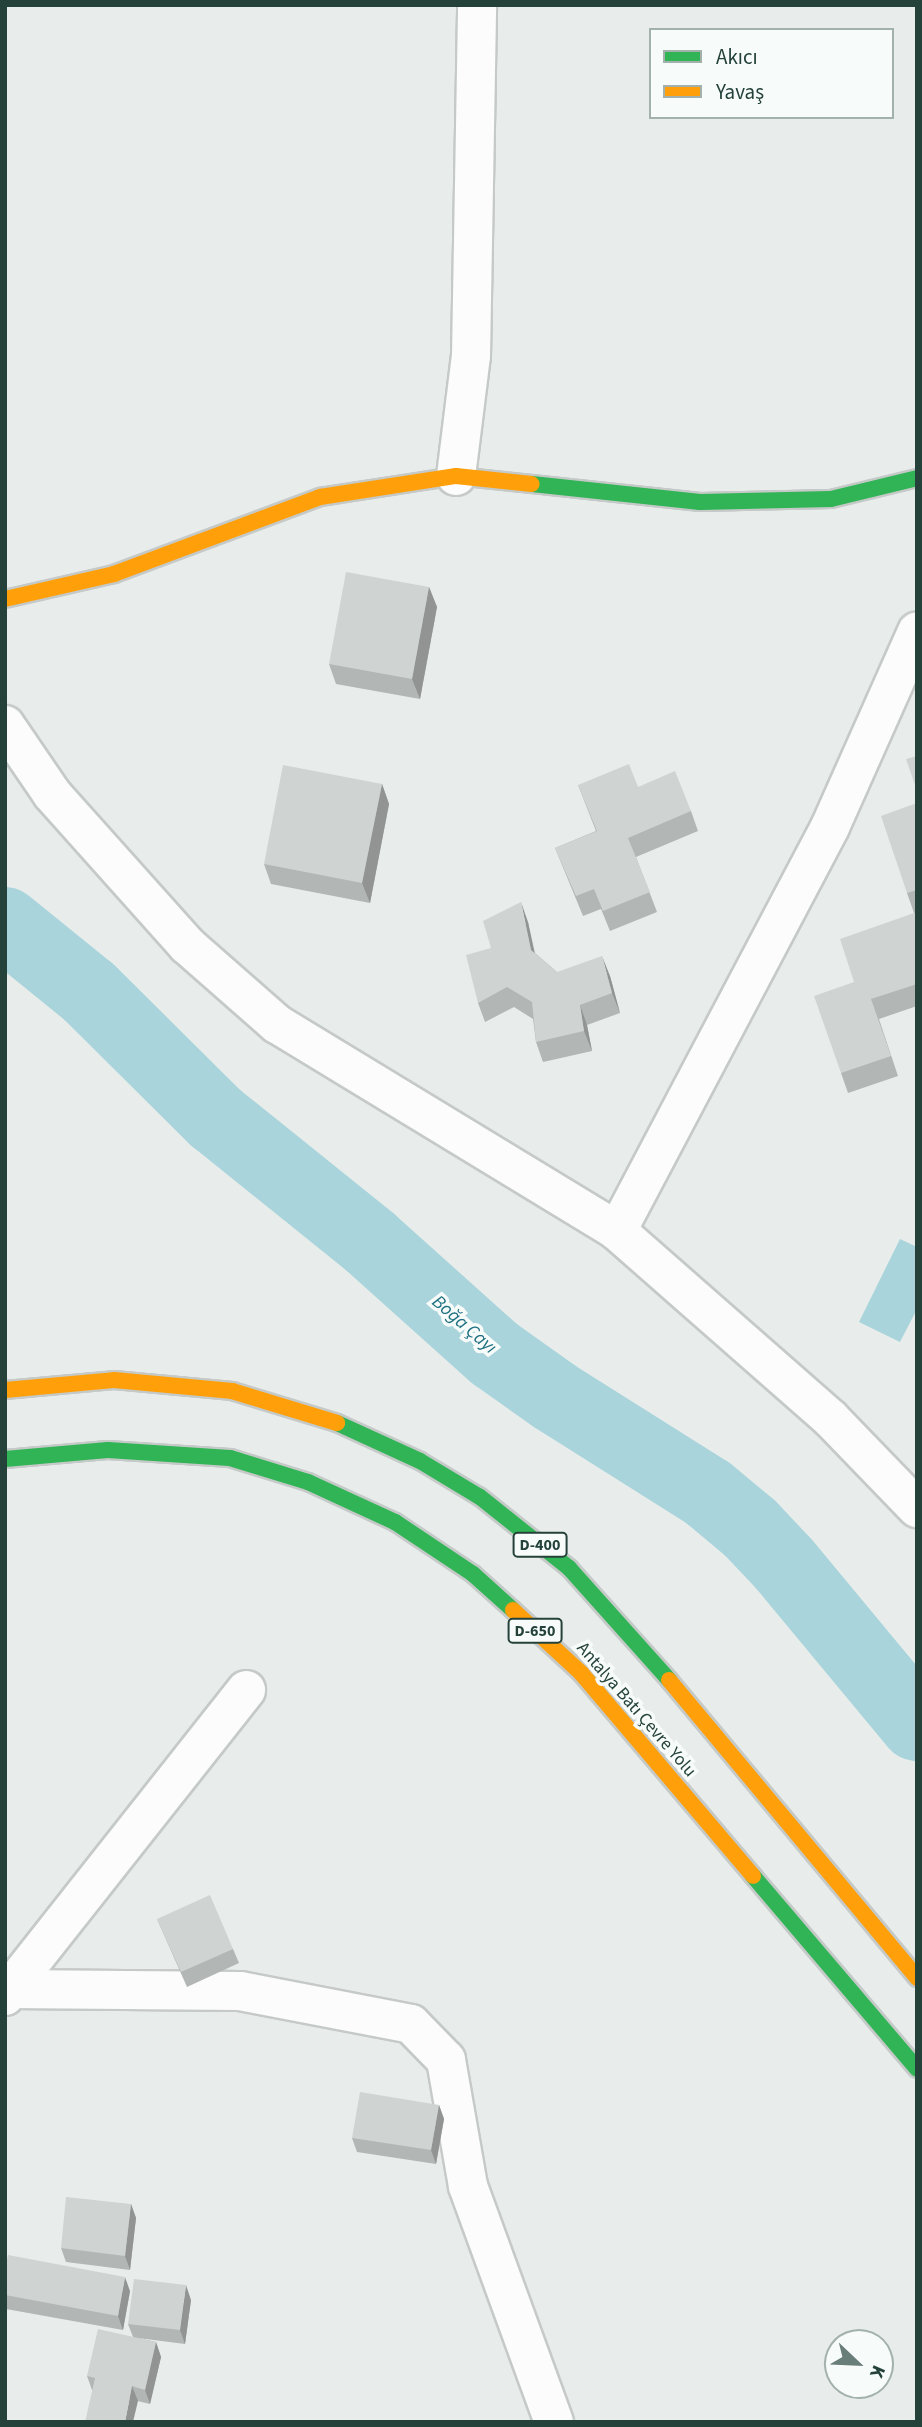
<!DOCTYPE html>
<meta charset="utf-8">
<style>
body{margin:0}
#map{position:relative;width:922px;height:2427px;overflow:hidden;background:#e8edeb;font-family:"Source Sans 3",sans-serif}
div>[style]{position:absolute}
.water>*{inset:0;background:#a9d4db}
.river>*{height:74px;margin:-37px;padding:0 37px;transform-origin:37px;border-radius:37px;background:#a9d4db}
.roads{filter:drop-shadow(2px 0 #c5cac8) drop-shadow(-2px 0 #c5cac8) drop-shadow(0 2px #c5cac8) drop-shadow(0 -2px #c5cac8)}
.street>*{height:38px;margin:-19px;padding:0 19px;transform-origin:19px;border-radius:19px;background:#fcfcfc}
.fast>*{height:16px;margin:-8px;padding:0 8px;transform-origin:8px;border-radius:8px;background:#30b455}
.slow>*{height:16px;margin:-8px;padding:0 8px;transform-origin:8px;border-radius:8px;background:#ff9f0a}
.wall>*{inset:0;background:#b2b6b5}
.shaded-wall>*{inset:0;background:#919493}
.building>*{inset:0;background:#cfd4d2}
span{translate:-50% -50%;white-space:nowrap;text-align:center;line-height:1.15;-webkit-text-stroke:7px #f7fbf9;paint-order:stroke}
.shield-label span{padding:2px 5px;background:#f7fbf9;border:2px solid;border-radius:5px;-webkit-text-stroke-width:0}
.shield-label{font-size:16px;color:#24423a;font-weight:700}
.street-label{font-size:18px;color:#24423a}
.water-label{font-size:19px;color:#1c6f80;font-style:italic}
.frame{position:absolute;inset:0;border:7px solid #24423a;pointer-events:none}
.legend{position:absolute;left:649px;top:28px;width:245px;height:91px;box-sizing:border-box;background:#f7fbf9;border:2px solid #a3b1ad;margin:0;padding:9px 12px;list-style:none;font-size:21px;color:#24423a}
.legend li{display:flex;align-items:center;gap:14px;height:35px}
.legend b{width:35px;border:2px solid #a3b1ad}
.north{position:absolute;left:824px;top:2329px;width:70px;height:70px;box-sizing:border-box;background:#f7fbf9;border:2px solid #a3b1ad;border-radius:50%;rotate:113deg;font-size:19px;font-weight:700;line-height:28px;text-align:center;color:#24423a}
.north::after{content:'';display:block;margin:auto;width:24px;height:32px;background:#697e78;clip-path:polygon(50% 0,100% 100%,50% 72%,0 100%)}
</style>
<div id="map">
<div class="water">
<i style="clip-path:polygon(900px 1239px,917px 1247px,917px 1309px,900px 1342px,859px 1322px)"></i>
</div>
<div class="river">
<i style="left:5px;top:924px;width:108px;rotate:39deg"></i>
<i style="left:89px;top:992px;width:179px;rotate:44.8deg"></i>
<i style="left:216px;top:1118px;width:198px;rotate:38.8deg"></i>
<i style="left:370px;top:1242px;width:168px;rotate:41.9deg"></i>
<i style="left:495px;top:1354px;width:72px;rotate:35.4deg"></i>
<i style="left:554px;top:1396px;width:182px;rotate:32.2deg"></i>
<i style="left:708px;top:1493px;width:55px;rotate:39.8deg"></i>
<i style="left:750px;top:1528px;width:50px;rotate:46.6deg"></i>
<i style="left:784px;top:1564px;width:208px;rotate:50.3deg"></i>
</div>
<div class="roads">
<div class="street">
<i style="left:456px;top:476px;width:121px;rotate:-82.9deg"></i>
<i style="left:471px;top:356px;width:351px;rotate:-89deg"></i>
<i style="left:5px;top:725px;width:83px;rotate:55.7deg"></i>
<i style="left:52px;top:794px;width:203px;rotate:48.2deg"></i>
<i style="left:187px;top:945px;width:120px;rotate:41.3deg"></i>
<i style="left:277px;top:1024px;width:398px;rotate:31.3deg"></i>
<i style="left:617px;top:1231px;width:285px;rotate:41.3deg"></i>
<i style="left:831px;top:1419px;width:124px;rotate:46deg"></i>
<i style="left:617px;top:1231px;width:457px;rotate:-62.2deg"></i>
<i style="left:830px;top:827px;width:214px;rotate:-66deg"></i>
<i style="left:10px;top:1989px;width:381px;rotate:-51.7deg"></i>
<i style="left:5px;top:1996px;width:9px;rotate:-54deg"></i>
<i style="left:10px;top:1989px;width:230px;rotate:0.5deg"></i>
<i style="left:240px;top:1991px;width:174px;rotate:10.9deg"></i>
<i style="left:411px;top:2024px;width:50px;rotate:45.8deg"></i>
<i style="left:446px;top:2060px;width:128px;rotate:80.1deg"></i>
<i style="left:468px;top:2186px;width:251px;rotate:70deg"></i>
</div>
<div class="fast">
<i style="left:532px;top:484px;width:169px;rotate:6.1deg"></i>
<i style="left:700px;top:502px;width:131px;rotate:-1.3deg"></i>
<i style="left:831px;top:499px;width:89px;rotate:-13.7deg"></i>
<i style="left:337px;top:1423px;width:91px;rotate:24.6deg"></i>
<i style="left:420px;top:1461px;width:70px;rotate:31deg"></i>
<i style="left:480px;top:1497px;width:114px;rotate:38.6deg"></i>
<i style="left:569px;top:1568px;width:150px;rotate:48.2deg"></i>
<i style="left:5px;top:1459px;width:103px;rotate:-5deg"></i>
<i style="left:108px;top:1450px;width:122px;rotate:3.8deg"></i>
<i style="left:230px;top:1458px;width:82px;rotate:17.1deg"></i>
<i style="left:308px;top:1482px;width:96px;rotate:24.7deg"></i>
<i style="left:395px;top:1522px;width:94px;rotate:33.7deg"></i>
<i style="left:473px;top:1574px;width:54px;rotate:42deg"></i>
<i style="left:753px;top:1876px;width:253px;rotate:49.6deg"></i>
</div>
<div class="slow">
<i style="left:5px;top:599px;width:112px;rotate:-12.9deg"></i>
<i style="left:114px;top:574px;width:220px;rotate:-20.5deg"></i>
<i style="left:320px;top:497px;width:138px;rotate:-8.8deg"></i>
<i style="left:456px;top:476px;width:76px;rotate:6deg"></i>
<i style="left:5px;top:1390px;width:109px;rotate:-5.2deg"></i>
<i style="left:114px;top:1380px;width:119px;rotate:5.3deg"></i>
<i style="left:232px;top:1391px;width:110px;rotate:16.9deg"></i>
<i style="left:513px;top:1610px;width:93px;rotate:42.8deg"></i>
<i style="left:581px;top:1673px;width:266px;rotate:49.7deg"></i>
<i style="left:669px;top:1680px;width:388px;rotate:50.2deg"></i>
</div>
</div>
<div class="wall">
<i style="clip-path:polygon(429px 587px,437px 607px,420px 699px,336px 684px,329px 664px)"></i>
<i style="clip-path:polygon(382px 784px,389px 804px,370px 903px,271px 884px,264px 864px)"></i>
<i style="clip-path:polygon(578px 785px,638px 787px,691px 811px,698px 831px,636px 857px,657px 912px,610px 931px,601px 909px,583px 916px,555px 848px,596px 831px)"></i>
<i style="clip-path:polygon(917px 803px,917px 1006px,879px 1019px,898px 1076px,848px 1093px,841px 1073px,854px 982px,914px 913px,907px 893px)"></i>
<i style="clip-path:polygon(528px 922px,535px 953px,557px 972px,610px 976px,620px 1013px,587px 1025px,592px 1051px,543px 1062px,536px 1042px,533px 1019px,514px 1007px,485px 1022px,478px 1003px,491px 948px)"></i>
<i style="clip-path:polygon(157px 1919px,233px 1949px,239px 1963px,187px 1987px)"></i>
<i style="clip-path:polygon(439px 2105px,444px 2119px,436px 2164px,357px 2152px,352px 2138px)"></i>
<i style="clip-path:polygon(131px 2204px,136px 2218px,130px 2270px,66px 2262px,61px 2248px)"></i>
<i style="clip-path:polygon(5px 2270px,130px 2291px,123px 2330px,6px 2309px)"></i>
<i style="clip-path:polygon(191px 2300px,185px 2344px,138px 2338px,156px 2342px,161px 2357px,150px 2404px,92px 2390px,87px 2376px,133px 2337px,128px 2324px)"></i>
</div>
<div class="shaded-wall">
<i style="clip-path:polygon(429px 587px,437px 607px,420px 699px,412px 679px)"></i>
<i style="clip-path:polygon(382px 784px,389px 804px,370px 903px,362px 883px)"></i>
<i style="clip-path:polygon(521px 902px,528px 922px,538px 970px,531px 950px)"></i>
<i style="clip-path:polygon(602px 956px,610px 976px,620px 1013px,612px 993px)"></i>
<i style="clip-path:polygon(580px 1005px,587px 1025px,592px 1051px,584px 1031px)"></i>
<i style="clip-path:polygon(439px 2105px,444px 2119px,436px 2164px,431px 2150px)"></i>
<i style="clip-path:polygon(131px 2204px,136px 2218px,130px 2270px,125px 2256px)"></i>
<i style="clip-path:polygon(125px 2277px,130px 2291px,123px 2330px,118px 2316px)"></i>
<i style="clip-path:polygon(186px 2285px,191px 2300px,185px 2344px,180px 2330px)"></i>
<i style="clip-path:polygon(156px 2342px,161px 2357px,150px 2404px,145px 2390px)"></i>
<i style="clip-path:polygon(132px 2386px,138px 2401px,133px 2422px,125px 2422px)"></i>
</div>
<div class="building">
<i style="clip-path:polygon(346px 572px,429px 587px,412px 679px,329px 664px)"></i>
<i style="clip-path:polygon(917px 756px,917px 791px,906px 759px)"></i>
<i style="clip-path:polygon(629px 764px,638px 787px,675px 771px,691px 811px,628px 838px,650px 892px,603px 911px,594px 889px,576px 896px,555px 848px,597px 831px,578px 785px)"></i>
<i style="clip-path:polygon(283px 765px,382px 784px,362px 883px,264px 864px)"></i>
<i style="clip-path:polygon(917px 803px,917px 890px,907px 893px,881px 816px)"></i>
<i style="clip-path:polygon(521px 902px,531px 950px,557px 972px,602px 956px,612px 993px,580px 1005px,584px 1031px,536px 1042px,532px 1002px,507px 987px,478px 1003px,466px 955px,491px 948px,483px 921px)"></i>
<i style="clip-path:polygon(917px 912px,917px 984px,871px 999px,891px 1056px,841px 1073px,814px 996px,854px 982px,840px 939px)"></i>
<i style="clip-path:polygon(210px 1895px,233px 1949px,181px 1972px,157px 1919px)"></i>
<i style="clip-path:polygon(360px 2092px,439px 2105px,431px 2150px,352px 2138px)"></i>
<i style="clip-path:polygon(66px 2197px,131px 2204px,125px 2256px,61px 2248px)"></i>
<i style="clip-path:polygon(8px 2255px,125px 2277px,118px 2316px,5px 2295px,5px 2270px)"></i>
<i style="clip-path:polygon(134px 2279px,186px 2285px,180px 2330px,128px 2324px)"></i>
<i style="clip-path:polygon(98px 2329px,156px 2342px,145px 2390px,132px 2386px,125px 2422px,85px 2422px,95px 2378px,87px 2376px)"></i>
</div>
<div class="shield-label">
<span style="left:540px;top:1545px">D-400</span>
<span style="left:535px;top:1631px">D-650</span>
</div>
<div class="street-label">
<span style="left:636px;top:1710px;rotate:49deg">Antalya Batı Çevre Yolu</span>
</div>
<div class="water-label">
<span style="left:464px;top:1325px;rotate:41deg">Boğa Çayı</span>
</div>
<div class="frame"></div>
<ul class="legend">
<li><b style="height:9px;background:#30b455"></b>Akıcı</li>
<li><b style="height:9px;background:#ff9f0a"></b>Yavaş</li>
</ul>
<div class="north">K</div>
</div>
